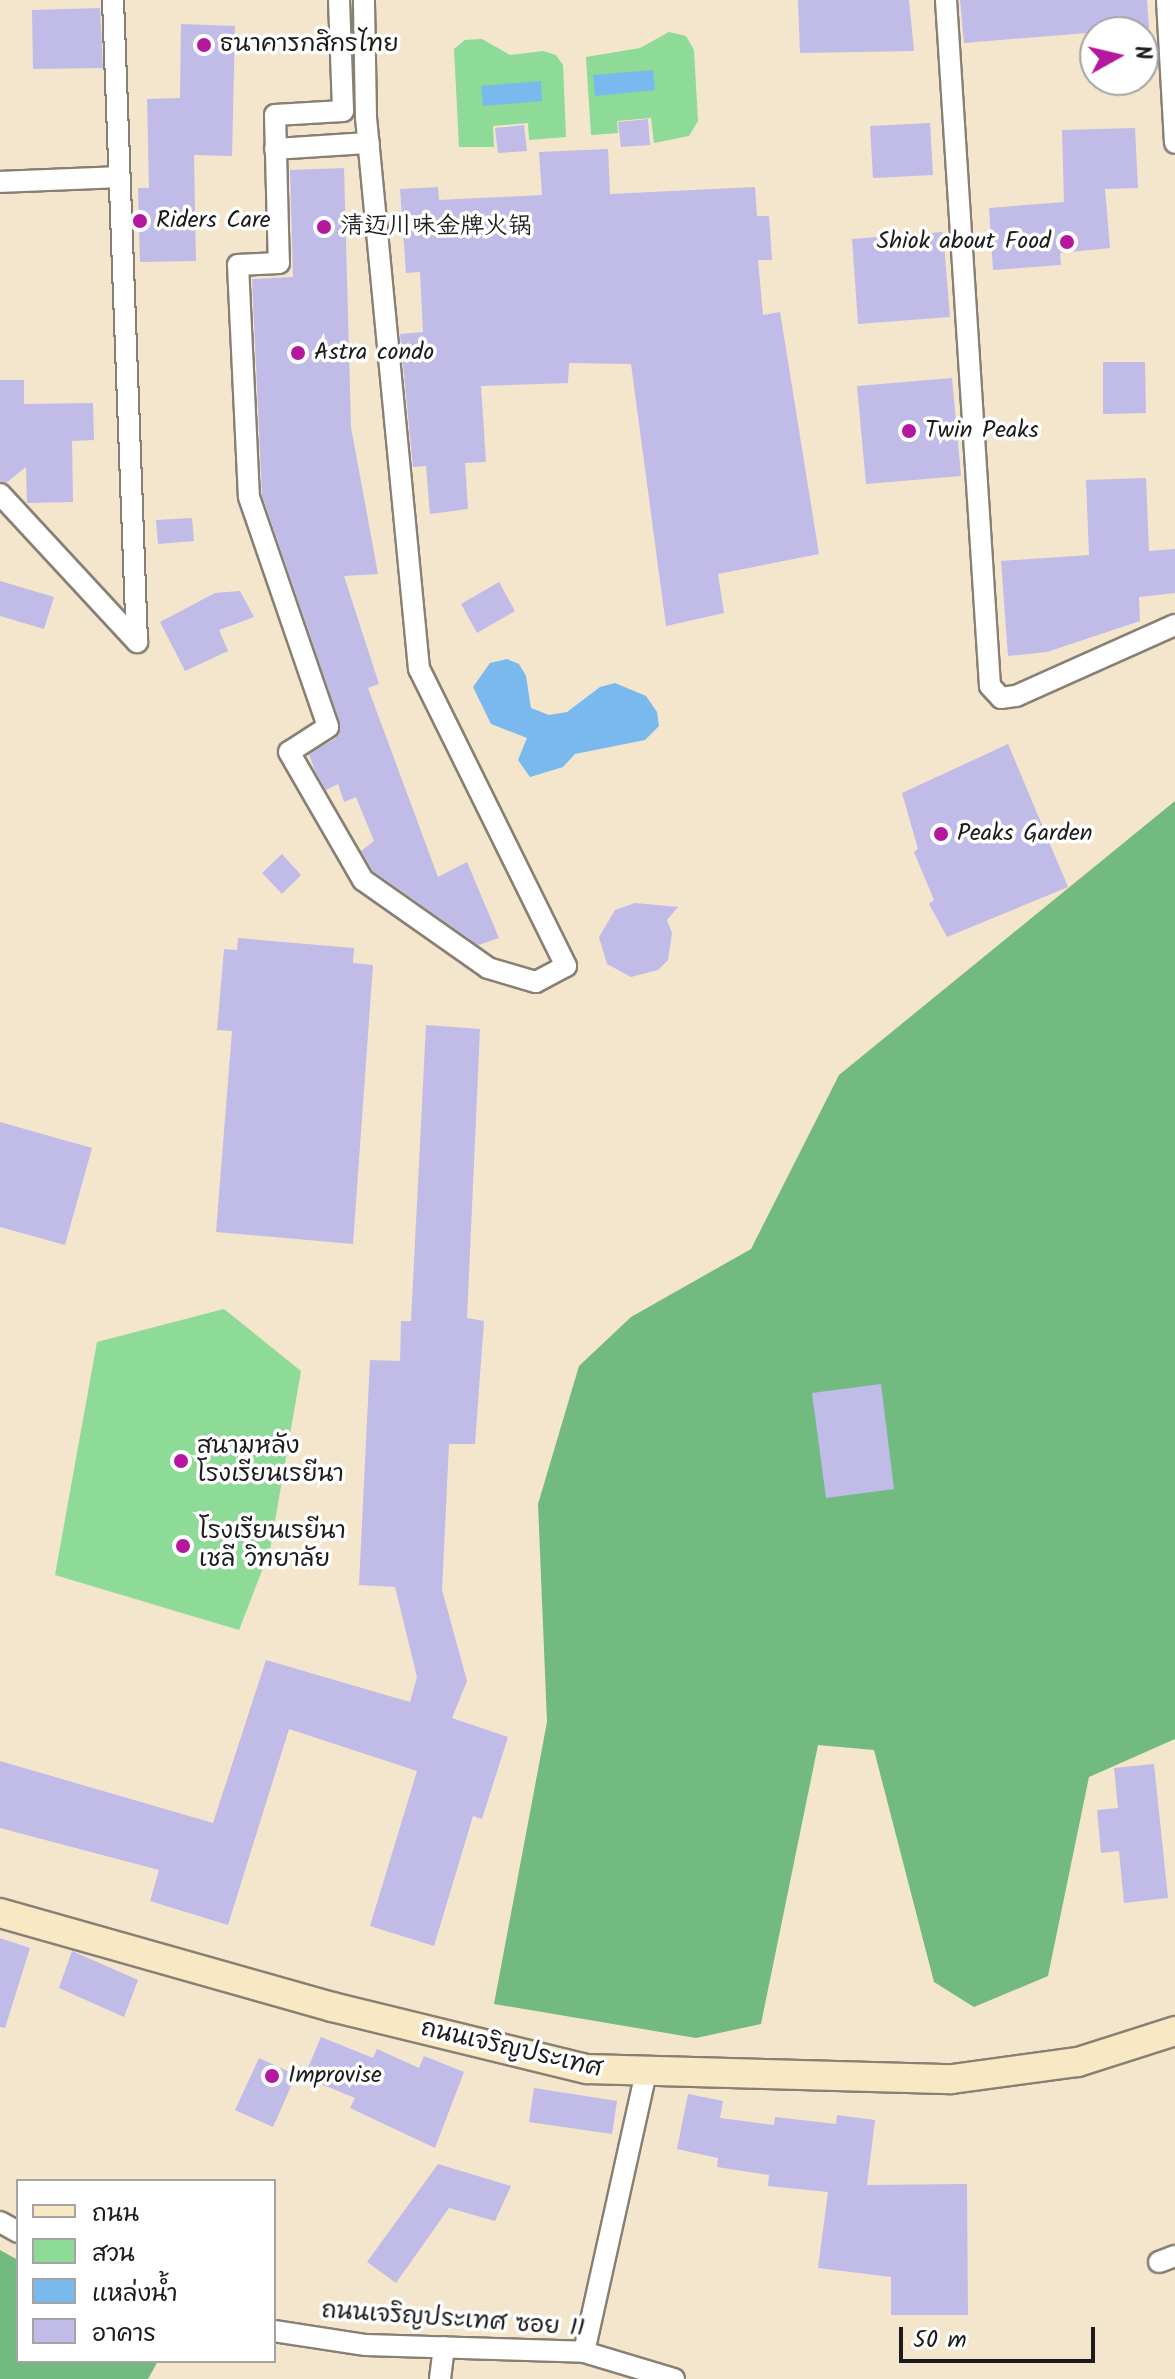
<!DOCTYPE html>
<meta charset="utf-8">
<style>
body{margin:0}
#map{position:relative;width:1175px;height:2379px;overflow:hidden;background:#f4e5cd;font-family:Kalam,"LXGW WenKai TC","Playpen Sans Thai",sans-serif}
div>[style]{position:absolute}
.green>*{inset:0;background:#8eda97}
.forest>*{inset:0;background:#72ba80}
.water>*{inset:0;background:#79b9ed}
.building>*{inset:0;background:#c1bbe8}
.roads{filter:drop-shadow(2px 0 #888074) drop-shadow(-2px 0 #888074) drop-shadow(0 2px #888074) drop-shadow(0 -2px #888074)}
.street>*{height:20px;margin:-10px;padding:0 10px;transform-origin:10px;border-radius:10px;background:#fff}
.secondary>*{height:28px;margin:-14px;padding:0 14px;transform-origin:14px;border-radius:14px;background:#f8e8c3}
.dots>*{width:22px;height:22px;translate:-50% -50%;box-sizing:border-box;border:4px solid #fff;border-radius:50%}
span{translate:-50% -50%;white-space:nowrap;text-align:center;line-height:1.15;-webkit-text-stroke:7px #fff;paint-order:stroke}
.poi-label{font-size:24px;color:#1c1c1c}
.left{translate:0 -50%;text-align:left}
.right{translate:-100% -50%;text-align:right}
.street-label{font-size:24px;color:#1c1c1c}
.legend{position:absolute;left:16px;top:2179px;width:260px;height:184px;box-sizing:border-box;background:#fff;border:2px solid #a4a4a4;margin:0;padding:10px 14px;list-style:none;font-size:24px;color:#1c1c1c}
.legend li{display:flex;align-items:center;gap:16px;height:40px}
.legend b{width:40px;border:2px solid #a4a4a4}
.north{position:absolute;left:1079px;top:16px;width:80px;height:80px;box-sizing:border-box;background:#fff;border:2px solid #a4a4a4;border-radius:50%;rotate:82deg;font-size:22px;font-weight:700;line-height:32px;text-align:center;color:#1c1c1c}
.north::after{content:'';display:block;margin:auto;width:28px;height:36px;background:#b5179e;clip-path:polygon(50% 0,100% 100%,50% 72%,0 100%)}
.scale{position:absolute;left:899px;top:2327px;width:196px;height:36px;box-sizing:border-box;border:4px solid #1c1c1c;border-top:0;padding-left:10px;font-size:24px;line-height:28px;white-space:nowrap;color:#1c1c1c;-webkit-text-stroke:6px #fff;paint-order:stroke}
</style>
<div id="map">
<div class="green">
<i style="clip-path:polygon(669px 32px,686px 36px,694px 50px,698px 121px,689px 136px,654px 143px,651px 118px,617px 121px,618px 133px,591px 135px,586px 57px,640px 48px)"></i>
<i style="clip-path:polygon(482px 39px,510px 55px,543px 51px,556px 55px,563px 65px,566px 137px,529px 140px,528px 123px,493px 126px,494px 147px,459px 147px,454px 49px,465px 40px)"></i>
<i style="clip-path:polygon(224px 1309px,301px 1371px,270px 1550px,239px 1630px,55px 1575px,97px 1342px)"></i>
</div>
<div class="forest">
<i style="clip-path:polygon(1175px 801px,1175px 1739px,1089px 1777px,1048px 1976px,974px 2007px,934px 1982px,874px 1750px,818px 1745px,761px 2024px,696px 2038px,494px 2004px,547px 1722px,538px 1504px,579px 1366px,631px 1317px,751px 1249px,839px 1075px)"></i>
<i style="clip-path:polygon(0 2250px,18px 2260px,18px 2361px,158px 2361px,148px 2379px,0 2379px)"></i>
</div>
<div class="water">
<i style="clip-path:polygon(653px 70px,655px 90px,595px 96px,593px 75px)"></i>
<i style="clip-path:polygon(541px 81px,542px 101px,483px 106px,481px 86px)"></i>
<i style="clip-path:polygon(507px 659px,519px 664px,526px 676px,531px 708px,549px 715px,567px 712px,600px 687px,615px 683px,646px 696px,657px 712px,659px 726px,645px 740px,575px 754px,563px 767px,530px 777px,518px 760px,527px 738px,491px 724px,473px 687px,490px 663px)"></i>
</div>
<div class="building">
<i style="clip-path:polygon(798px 0,909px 0,914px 51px,800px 53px)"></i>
<i style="clip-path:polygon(960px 0,1147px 0,1149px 28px,964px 43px)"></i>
<i style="clip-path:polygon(100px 8px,103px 68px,33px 69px,32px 10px)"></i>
<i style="clip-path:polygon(181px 24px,235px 26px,232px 156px,194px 155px,196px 261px,140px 262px,138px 188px,149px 188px,147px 99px,180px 98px)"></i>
<i style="clip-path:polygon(648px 119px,650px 145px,621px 147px,618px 122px)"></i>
<i style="clip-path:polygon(930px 123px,933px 175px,873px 178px,870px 126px)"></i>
<i style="clip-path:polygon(524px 125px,527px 151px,498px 153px,495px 128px)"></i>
<i style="clip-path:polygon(1135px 128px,1138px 188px,1105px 189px,1110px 248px,1060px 253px,1061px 265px,993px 270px,989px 208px,1064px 202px,1062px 130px)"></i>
<i style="clip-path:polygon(608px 149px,610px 194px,755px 187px,757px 216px,769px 216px,772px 260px,758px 260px,763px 315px,780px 312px,819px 554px,718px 574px,724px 613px,666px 626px,631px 364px,569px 363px,568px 383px,481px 386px,486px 462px,465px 463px,468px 509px,430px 514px,426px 466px,413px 467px,400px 334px,423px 332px,420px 272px,406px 273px,400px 189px,438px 187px,439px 200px,542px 195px,539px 152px)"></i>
<i style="clip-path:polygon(344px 168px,351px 427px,378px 574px,344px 576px,379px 684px,368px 688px,438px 877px,467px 862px,499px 938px,478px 945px,373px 871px,361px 851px,374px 841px,356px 797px,344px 802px,338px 784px,326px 790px,315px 771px,309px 754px,336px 738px,340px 723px,262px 495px,252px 279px,293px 277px,290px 170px)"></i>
<i style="clip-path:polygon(943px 232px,950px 317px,858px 324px,852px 239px)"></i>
<i style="clip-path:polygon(1103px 362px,1145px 362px,1146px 413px,1103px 414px)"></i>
<i style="clip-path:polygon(952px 378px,961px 476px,866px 484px,857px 386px)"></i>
<i style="clip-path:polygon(0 380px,24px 380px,24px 404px,93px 403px,94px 440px,72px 441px,73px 502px,27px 503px,26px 467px,6px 483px,0 481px)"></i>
<i style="clip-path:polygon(1146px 478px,1149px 551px,1175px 549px,1175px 593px,1139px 597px,1140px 621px,1047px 652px,1008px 656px,1001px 561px,1089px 555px,1086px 480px)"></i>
<i style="clip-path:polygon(192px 518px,194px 541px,158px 544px,156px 520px)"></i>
<i style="clip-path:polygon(0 581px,54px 597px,44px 629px,0 616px)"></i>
<i style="clip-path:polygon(499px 582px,515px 611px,477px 633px,461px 604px)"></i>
<i style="clip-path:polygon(240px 591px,254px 617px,219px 630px,228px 651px,185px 671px,160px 622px,215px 593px)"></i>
<i style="clip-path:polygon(1008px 744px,1068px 887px,947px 937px,929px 904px,934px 900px,914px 852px,918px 849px,902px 793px)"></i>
<i style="clip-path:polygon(282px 854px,301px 875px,282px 894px,262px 873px)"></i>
<i style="clip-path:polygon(635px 903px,678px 907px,667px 920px,672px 933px,668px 960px,658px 970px,631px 977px,607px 964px,599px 937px,615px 910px)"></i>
<i style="clip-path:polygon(238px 938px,354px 948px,353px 963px,373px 965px,353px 1244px,216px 1232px,232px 1031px,217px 1030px,224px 949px,237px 950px)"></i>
<i style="clip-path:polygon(426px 1025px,480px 1029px,467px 1318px,484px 1321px,475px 1444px,449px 1444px,442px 1590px,467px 1681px,452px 1718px,508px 1737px,482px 1819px,473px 1816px,434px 1946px,370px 1926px,417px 1771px,289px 1729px,228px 1925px,150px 1901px,159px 1870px,0 1828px,0 1761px,213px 1823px,266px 1660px,410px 1702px,417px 1677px,395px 1587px,359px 1585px,370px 1360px,400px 1361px,401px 1321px,411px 1321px)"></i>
<i style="clip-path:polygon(0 1122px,92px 1148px,65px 1245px,0 1227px)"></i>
<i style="clip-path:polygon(881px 1384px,894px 1489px,826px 1498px,812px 1393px)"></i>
<i style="clip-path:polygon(1154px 1764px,1168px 1898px,1124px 1903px,1119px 1851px,1101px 1853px,1097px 1810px,1118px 1808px,1114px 1768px)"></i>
<i style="clip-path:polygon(0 1938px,30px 1948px,5px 2028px,0 2027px)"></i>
<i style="clip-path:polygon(72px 1951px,138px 1980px,124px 2017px,59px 1988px)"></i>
<i style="clip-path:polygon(321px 2037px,373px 2058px,377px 2049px,419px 2068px,424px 2056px,464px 2072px,435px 2148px,350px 2108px,355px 2098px,304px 2077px)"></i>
<i style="clip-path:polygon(259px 2058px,296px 2075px,273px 2127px,235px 2110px)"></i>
<i style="clip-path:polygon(534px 2088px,617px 2101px,612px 2134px,529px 2122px)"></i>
<i style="clip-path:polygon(688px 2094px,723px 2101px,720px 2118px,774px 2125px,775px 2117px,836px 2124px,837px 2115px,875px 2120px,867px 2185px,967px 2184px,968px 2315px,891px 2315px,891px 2277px,818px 2268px,828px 2192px,768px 2186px,769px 2175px,717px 2167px,718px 2158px,677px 2149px)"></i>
<i style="clip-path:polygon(438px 2164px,511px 2186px,495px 2221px,449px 2208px,396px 2283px,367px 2262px)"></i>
</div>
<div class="roads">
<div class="street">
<i style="left:113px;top:0;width:642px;rotate:87.86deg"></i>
<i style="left:339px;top:0;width:111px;rotate:87.9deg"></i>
<i style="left:343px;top:111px;width:68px;rotate:176.6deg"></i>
<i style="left:275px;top:115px;width:148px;rotate:88.5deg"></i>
<i style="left:279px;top:263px;width:41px;rotate:177.2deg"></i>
<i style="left:238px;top:265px;width:232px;rotate:87.3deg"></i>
<i style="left:249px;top:497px;width:243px;rotate:71deg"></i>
<i style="left:328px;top:727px;width:46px;rotate:147.3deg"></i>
<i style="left:289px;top:752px;width:148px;rotate:60deg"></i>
<i style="left:363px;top:880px;width:153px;rotate:35.1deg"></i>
<i style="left:488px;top:968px;width:50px;rotate:16.3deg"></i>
<i style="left:536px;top:982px;width:34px;rotate:-28deg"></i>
<i style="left:566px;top:966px;width:331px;rotate:-116.3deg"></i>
<i style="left:419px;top:669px;width:554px;rotate:-95.49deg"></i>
<i style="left:366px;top:118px;width:118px;rotate:-91deg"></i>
<i style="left:946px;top:0;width:687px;rotate:86.33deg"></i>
<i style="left:990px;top:686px;width:16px;rotate:47deg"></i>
<i style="left:1001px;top:698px;width:15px;rotate:-8deg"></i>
<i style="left:1016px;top:696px;width:174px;rotate:-24.1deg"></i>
<i style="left:1167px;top:0;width:143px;rotate:86.8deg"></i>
<i style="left:275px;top:149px;width:94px;rotate:-3.7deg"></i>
<i style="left:0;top:182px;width:118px;rotate:-2.4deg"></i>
<i style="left:0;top:494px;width:202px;rotate:47.2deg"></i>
<i style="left:0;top:2222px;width:21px;rotate:29deg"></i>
<i style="left:1159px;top:2262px;width:17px;rotate:-21deg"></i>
<i style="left:274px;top:2331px;width:93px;rotate:8.7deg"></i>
<i style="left:366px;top:2345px;width:218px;rotate:1.8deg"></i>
<i style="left:584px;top:2352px;width:94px;rotate:16.7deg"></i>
<i style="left:584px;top:2352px;width:286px;rotate:-77.5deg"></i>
<i style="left:440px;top:2379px;width:32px;rotate:-83deg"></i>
</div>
<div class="secondary">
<i style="left:0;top:1913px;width:345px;rotate:15.8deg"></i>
<i style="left:332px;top:2007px;width:262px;rotate:13.7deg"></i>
<i style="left:587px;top:2069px;width:365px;rotate:1.6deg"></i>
<i style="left:952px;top:2079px;width:127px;rotate:-7.7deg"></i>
<i style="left:1078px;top:2062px;width:102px;rotate:-17.7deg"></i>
</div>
</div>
<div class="dots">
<i style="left:204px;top:45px;background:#b5179e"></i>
<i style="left:140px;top:221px;background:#b5179e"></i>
<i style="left:324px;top:227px;background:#b5179e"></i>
<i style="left:1067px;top:242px;background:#b5179e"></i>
<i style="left:298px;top:353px;background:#b5179e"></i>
<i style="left:909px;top:431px;background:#b5179e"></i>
<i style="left:941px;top:834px;background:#b5179e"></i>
<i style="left:181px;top:1461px;background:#b5179e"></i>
<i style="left:183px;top:1546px;background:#b5179e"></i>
<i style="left:272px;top:2076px;background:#b5179e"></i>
</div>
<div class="poi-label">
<span class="left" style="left:220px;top:45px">ธนาคารกสิกรไทย</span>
<span class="left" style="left:156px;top:221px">Riders Care</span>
<span class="left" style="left:340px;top:227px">清迈川味金牌火锅</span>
<span class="right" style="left:1051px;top:242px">Shiok about Food</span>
<span class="left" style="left:314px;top:353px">Astra condo</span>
<span class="left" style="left:925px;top:431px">Twin Peaks</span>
<span class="left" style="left:957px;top:834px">Peaks Garden</span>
<span class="left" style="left:197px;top:1461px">สนามหลัง<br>โรงเรียนเรยีนา</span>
<span class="left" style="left:199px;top:1546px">โรงเรียนเรยีนา<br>เชลี วิทยาลัย</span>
<span class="left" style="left:288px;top:2076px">Improvise</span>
</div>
<div class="street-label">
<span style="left:511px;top:2049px;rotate:13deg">ถนนเจริญประเทศ</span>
<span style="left:453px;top:2320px;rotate:4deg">ถนนเจริญประเทศ ซอย 11</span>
</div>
<ul class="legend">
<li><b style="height:10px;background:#f8e8c3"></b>ถนน</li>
<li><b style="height:22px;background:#8eda97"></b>สวน</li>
<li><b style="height:22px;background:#79b9ed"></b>แหล่งน้ำ</li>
<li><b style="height:22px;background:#c1bbe8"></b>อาคาร</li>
</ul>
<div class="north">N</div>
<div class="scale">50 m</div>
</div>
